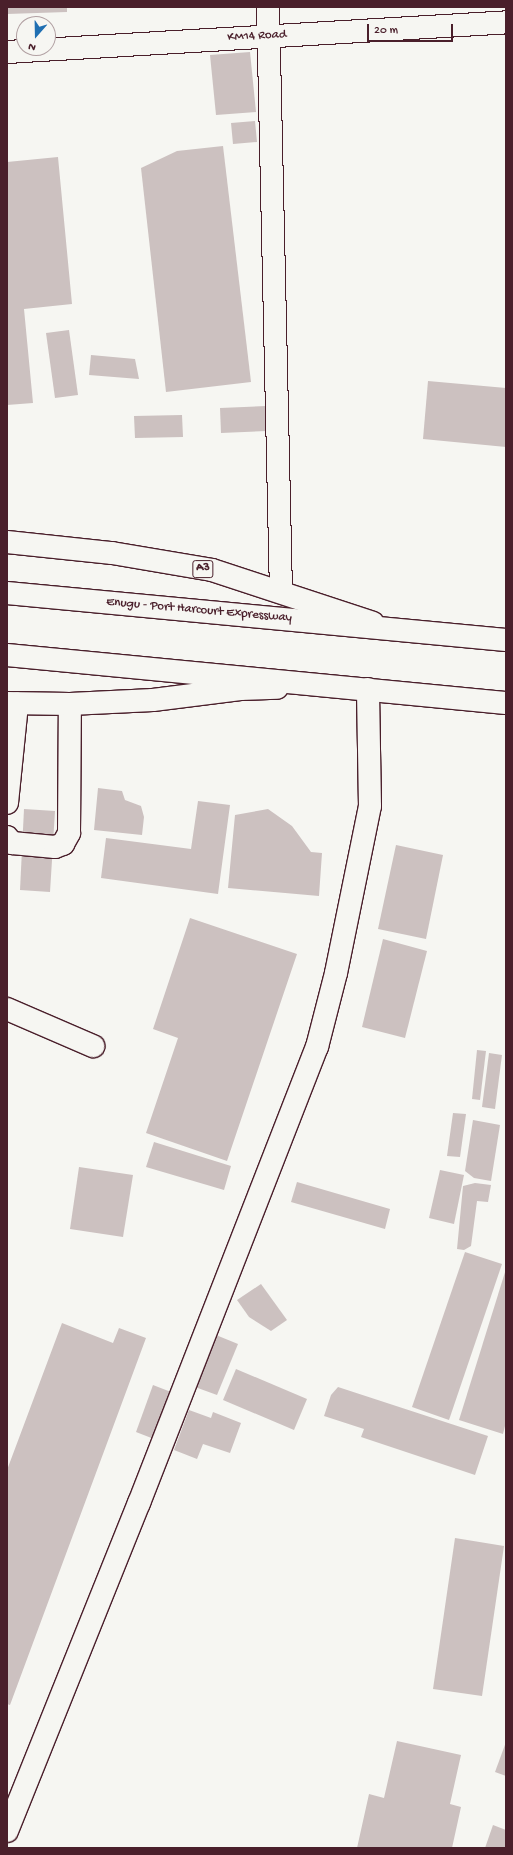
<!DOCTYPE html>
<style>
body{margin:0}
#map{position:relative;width:513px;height:1855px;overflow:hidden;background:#f6f6f2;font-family:"Gochi Hand",sans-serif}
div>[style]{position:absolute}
.building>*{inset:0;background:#ccc1c0}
.roads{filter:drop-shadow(1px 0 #4a1f2b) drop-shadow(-1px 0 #4a1f2b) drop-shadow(0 1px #4a1f2b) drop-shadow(0 -1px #4a1f2b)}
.minor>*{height:22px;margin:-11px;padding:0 11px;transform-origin:11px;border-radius:11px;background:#f6f6f2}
.major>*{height:22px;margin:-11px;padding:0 11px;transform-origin:11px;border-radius:11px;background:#f6f6f2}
.highway>*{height:22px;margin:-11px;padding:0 11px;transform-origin:11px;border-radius:11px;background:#f6f6f2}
span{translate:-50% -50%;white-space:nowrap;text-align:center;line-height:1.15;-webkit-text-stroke:4px #f6f6f2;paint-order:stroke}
.shield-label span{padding:1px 3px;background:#f6f6f2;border:1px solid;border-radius:3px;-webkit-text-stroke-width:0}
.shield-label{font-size:12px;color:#4a1f2b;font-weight:700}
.street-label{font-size:13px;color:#4a1f2b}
.frame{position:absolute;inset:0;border:8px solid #4a1f2b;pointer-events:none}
.north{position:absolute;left:16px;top:16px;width:40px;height:40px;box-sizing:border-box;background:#f6f6f2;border:1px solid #b1a0a2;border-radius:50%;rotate:200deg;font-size:11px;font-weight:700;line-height:16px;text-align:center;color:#4a1f2b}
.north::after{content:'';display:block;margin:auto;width:14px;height:18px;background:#1f6fb2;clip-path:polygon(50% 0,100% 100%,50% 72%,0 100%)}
.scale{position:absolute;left:367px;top:24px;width:86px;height:18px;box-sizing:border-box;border:2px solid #4a1f2b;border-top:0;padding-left:5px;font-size:12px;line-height:14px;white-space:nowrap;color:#4a1f2b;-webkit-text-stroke:3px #f6f6f2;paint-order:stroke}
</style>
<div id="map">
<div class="building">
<i style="clip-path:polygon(7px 7px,67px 7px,67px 12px,7px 14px)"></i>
<i style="clip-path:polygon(250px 52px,256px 112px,216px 115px,210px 55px)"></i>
<i style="clip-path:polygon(255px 121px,257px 142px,233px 144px,231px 123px)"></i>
<i style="clip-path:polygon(223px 146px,251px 382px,166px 392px,141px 168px,177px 151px)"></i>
<i style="clip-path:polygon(58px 157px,72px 304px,24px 309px,33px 403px,7px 405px,7px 162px)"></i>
<i style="clip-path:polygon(69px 330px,78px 395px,55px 398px,46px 333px)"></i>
<i style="clip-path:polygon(91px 355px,135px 359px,139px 379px,89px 375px)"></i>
<i style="clip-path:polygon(428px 381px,506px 388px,506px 447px,423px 439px)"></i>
<i style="clip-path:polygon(266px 406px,267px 431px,221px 433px,220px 408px)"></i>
<i style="clip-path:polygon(182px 415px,183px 437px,135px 438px,134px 416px)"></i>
<i style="clip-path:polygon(98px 788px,122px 791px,125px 800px,141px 806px,144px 817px,142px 835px,94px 830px)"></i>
<i style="clip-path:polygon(198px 801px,230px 805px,218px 894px,101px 878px,106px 838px,191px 849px)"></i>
<i style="clip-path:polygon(24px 809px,55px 811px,50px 892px,20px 890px)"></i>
<i style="clip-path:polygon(268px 809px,292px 826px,311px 852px,322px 853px,319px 896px,228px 888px,235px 815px)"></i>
<i style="clip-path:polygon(396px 845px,443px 855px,426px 939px,378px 929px)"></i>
<i style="clip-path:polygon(190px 918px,297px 954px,227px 1161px,146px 1133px,178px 1038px,153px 1029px)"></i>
<i style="clip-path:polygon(383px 939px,427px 951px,405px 1038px,362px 1027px)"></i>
<i style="clip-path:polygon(477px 1050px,486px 1051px,480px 1100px,472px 1099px)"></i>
<i style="clip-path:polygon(489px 1053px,502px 1055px,495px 1109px,482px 1107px)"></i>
<i style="clip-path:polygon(453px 1113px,466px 1114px,460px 1157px,447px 1156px)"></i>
<i style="clip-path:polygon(473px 1120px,500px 1125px,491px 1181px,474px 1178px,465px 1171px)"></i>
<i style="clip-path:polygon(154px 1142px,231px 1166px,224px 1190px,146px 1167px)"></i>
<i style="clip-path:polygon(79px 1167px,133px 1175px,123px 1237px,70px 1229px)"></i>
<i style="clip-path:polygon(440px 1170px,464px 1175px,454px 1224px,429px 1218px)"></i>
<i style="clip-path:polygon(297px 1182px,390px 1209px,385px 1229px,291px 1202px)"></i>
<i style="clip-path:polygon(475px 1183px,491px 1185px,488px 1202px,477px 1201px,471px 1246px,464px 1250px,457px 1249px,463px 1186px)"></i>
<i style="clip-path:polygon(465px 1252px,502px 1264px,449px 1420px,412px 1407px)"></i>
<i style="clip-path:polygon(506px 1269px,506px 1422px,503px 1434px,459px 1420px)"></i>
<i style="clip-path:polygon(261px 1284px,287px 1320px,271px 1331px,249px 1317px,237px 1300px)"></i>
<i style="clip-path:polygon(62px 1323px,113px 1343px,119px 1328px,146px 1338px,10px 1705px,7px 1704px,7px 1470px)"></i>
<i style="clip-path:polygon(216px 1335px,238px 1344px,217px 1395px,195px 1387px)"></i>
<i style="clip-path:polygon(236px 1369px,307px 1399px,294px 1430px,223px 1400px)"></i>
<i style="clip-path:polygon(153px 1385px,171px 1392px,154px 1439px,136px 1432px)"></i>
<i style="clip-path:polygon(338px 1387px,488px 1436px,475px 1475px,361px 1437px,364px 1429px,324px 1416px,331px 1395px)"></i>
<i style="clip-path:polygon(189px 1410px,211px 1418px,213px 1412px,241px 1423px,230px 1453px,203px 1444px,197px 1459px,174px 1450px)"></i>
<i style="clip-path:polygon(455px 1538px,504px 1546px,482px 1696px,433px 1689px)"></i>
<i style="clip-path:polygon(397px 1741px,461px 1755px,450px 1804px,461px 1807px,452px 1848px,357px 1848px,369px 1794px,384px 1798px)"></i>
<i style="clip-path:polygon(506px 1742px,506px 1776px,495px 1772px)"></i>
<i style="clip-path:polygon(493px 1825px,506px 1830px,506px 1848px,485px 1848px)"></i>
</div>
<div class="roads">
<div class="minor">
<i style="left:268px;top:7px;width:585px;rotate:88.73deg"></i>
<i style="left:7px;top:52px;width:500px;rotate:-3.4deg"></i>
<i style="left:7px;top:803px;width:100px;rotate:-84.2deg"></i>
<i style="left:7px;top:837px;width:8px;rotate:50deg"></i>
<i style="left:12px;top:843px;width:43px;rotate:5.3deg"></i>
<i style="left:55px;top:847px;width:9px;rotate:-21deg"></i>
<i style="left:63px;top:844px;width:13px;rotate:-61deg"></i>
<i style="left:69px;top:833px;width:129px;rotate:-89.6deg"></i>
<i style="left:7px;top:1009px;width:94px;rotate:23.3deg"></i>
<i style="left:7px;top:1831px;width:354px;rotate:-68.1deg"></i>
<i style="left:139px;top:1503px;width:490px;rotate:-68.7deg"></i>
<i style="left:317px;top:1047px;width:76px;rotate:-75.6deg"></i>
<i style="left:336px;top:973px;width:170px;rotate:-78.5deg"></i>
<i style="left:370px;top:806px;width:117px;rotate:-91deg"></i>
</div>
<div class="major">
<i style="left:7px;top:542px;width:106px;rotate:6deg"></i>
<i style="left:112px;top:553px;width:101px;rotate:9.6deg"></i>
<i style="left:212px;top:570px;width:169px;rotate:18.2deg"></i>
<i style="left:7px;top:703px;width:63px;rotate:0.9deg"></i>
<i style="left:70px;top:704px;width:83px;rotate:-2.8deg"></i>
<i style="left:153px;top:700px;width:88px;rotate:-7.2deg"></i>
<i style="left:240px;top:689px;width:37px;rotate:-2deg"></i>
</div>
<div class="highway">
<i style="left:7px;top:593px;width:501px;rotate:5.38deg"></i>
<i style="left:7px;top:655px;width:501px;rotate:5.49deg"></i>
</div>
</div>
<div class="shield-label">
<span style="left:203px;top:569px">A3</span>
</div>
<div class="street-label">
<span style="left:257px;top:37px;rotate:-3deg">KM14 Road</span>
<span style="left:199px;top:611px;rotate:5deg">Enugu - Port Harcourt Expressway</span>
</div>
<div class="frame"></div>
<div class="north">N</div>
<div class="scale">20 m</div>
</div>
